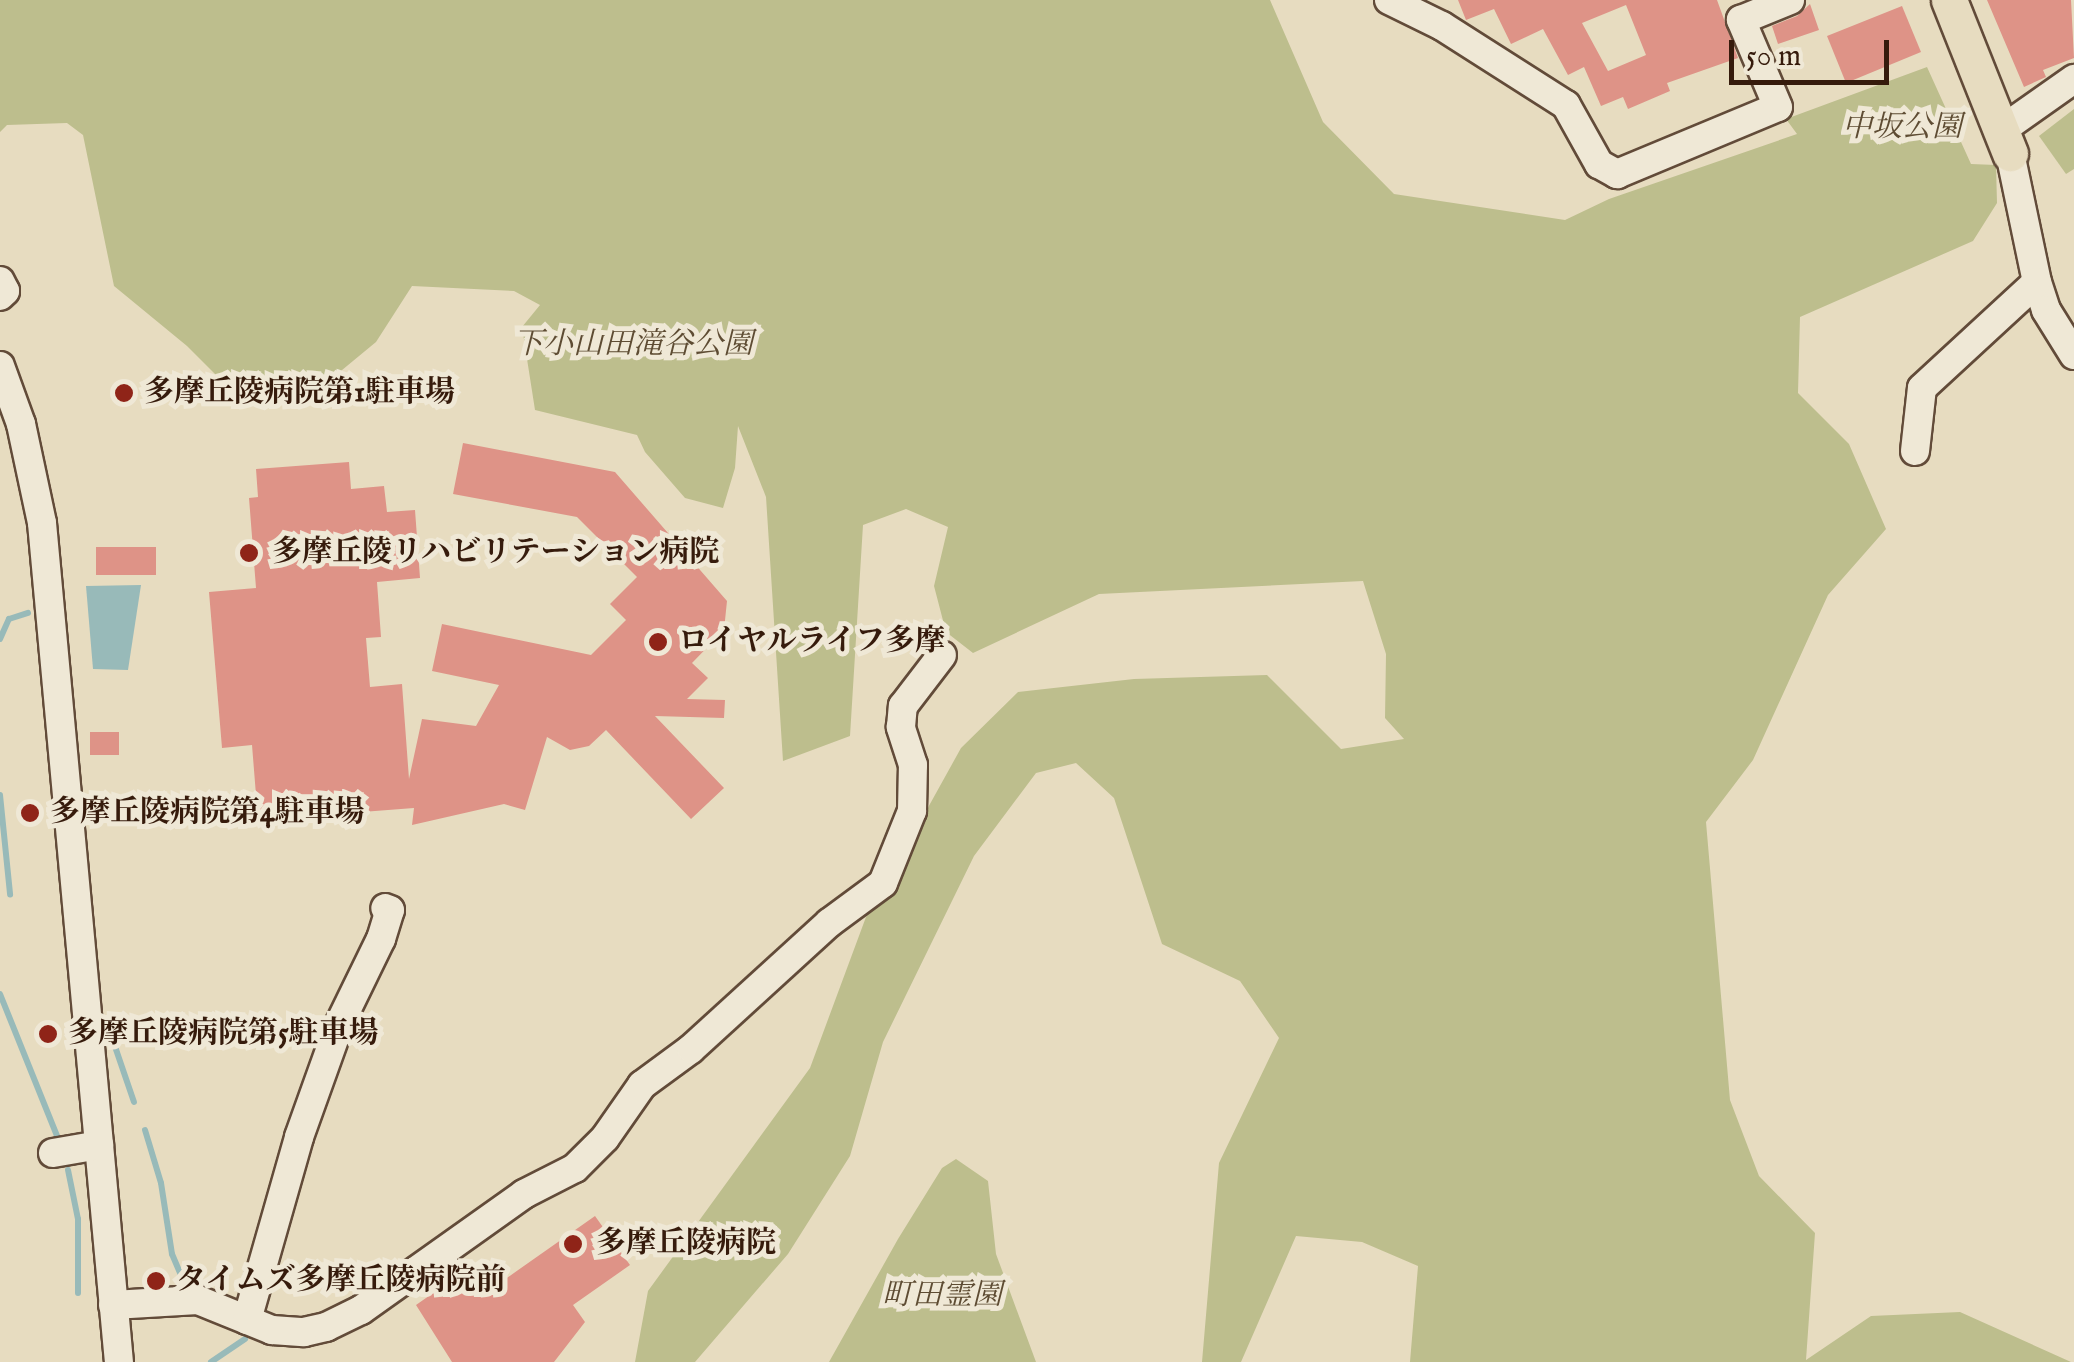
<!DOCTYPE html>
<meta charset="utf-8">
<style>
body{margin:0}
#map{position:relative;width:2074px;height:1362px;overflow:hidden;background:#e7dcc0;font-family:"IM FELL English","Noto Serif JP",serif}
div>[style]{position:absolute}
.green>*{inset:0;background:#bdbe8d}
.water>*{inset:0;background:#98bab9}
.stream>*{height:6px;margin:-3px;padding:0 3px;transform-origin:3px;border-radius:3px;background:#98bab9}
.building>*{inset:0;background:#de9387}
.roads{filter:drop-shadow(2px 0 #624b39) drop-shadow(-2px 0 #624b39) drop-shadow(0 2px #624b39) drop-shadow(0 -2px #624b39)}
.minor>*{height:28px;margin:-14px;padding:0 14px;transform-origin:14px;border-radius:14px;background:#efe8d6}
.major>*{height:35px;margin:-17.5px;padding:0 17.5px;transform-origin:17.5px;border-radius:17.5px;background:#e7dcc0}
.dots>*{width:28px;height:28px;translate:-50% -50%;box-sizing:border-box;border:5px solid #efe8d6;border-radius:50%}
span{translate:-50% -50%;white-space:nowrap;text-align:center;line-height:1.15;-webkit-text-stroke:10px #efe8d6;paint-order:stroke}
.park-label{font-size:30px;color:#5e4c33;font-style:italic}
.poi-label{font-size:30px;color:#361b0c;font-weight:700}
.left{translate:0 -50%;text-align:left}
.scale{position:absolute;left:1729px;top:40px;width:160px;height:45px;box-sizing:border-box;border:5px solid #361b0c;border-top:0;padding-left:12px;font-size:30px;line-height:35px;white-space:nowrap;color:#361b0c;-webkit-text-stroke:8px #efe8d6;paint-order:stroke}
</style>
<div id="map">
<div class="green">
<i style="clip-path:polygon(0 0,1270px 0,1323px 122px,1394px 194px,1565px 220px,1609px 199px,1797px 134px,1786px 119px,1927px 67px,1971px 164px,1996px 165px,1997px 203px,1973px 241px,1800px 317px,1798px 393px,1849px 444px,1886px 529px,1828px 595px,1753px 760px,1706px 822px,1730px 1100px,1759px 1176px,1815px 1233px,1806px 1360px,1871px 1316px,1960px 1312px,2071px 1362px,1410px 1362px,1418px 1266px,1362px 1242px,1296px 1236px,1241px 1362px,1202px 1362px,1219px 1163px,1279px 1038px,1240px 981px,1162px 944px,1114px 798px,1076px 763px,1036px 773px,974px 856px,883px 1042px,850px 1156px,788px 1254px,695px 1362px,635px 1362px,648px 1291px,810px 1068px,866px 917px,893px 884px,920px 822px,961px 748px,1018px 692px,1134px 679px,1267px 675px,1341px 749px,1404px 739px,1385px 718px,1386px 654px,1363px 581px,1099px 594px,973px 653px,946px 632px,934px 586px,948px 527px,906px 509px,863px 525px,850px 736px,783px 761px,766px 497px,738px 426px,735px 468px,723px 508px,685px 498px,645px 452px,637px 435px,535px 410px,522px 327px,540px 305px,514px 291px,412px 286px,376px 342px,313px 394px,239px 398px,187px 346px,114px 286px,83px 135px,67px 123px,7px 125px,0 132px)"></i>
<i style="clip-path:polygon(2074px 109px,2074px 169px,2066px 174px,2039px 136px)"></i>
<i style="clip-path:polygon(956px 1159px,988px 1181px,996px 1254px,1036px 1362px,829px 1362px,898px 1239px,942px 1168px)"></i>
</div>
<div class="water">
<i style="clip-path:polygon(141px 585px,128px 670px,93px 669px,86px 586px)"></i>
</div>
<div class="stream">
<i style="left:0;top:639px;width:22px;rotate:-66deg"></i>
<i style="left:9px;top:619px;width:20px;rotate:-18deg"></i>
<i style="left:0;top:795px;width:100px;rotate:84.2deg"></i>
<i style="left:0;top:994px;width:158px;rotate:68.1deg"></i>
<i style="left:109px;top:1029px;width:77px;rotate:71.1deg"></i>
<i style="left:145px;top:1130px;width:55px;rotate:73.2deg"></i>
<i style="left:161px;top:1183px;width:72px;rotate:81.2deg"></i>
<i style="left:172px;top:1254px;width:23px;rotate:67deg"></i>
<i style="left:181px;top:1275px;width:23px;rotate:43deg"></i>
<i style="left:68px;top:1170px;width:50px;rotate:78.5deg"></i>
<i style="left:78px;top:1219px;width:74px;rotate:90deg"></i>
<i style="left:211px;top:1362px;width:41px;rotate:-34.1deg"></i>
</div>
<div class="building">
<i style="clip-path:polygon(evenodd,1458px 0,1717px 0,1738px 58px,1667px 83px,1670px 91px,1628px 109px,1623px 97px,1601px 106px,1584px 67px,1568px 75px,1543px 29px,1511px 44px,1494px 9px,1466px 20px,1458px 0,1626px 5px,1646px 55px,1608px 71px,1582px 23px,1626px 5px)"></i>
<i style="clip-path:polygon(1987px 0,2071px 0,2074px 58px,2043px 70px,2046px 77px,2024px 87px)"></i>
<i style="clip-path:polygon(1810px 4px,1819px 30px,1778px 44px,1772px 26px,1797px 16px)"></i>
<i style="clip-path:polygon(1902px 6px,1921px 52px,1846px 83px,1827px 36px)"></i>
<i style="clip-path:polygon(463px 443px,615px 472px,727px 601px,724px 630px,692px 663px,708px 678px,687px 699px,725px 700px,724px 718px,655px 716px,724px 788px,691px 819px,606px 730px,589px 746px,570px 750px,547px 737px,525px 810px,504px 804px,412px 825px,414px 808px,258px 820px,252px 745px,222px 748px,209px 592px,256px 588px,249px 498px,258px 497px,256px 469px,349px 462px,351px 489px,384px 486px,387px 512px,415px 510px,420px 578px,377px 582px,381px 637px,366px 638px,370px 687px,402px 684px,409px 779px,422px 719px,476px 726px,499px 685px,432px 671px,442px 624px,591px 655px,626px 620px,610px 604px,637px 577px,577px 517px,453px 494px)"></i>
<i style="clip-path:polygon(96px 547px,156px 547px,156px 575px,96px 575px)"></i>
<i style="clip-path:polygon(90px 732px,119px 732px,119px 755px,90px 755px)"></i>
<i style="clip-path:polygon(595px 1216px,630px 1265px,573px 1305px,585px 1322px,554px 1362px,452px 1362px,416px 1305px,476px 1263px,494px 1287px)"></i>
</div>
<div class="roads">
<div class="minor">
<i style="left:1389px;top:0;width:59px;rotate:26.1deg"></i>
<i style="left:1442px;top:26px;width:147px;rotate:32.5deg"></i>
<i style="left:1566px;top:105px;width:68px;rotate:60.8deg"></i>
<i style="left:1599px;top:164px;width:21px;rotate:29deg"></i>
<i style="left:1617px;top:174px;width:174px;rotate:-22.6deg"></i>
<i style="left:1778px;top:107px;width:95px;rotate:-113deg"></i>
<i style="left:1741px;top:20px;width:53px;rotate:-22.2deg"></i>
<i style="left:2003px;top:129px;width:87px;rotate:-35.2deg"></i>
<i style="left:2010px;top:153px;width:132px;rotate:78.2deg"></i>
<i style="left:2037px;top:282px;width:29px;rotate:72deg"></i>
<i style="left:2046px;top:310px;width:53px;rotate:58.1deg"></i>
<i style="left:0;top:281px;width:11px;rotate:63deg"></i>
<i style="left:5px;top:291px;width:7px;rotate:135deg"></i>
<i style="left:0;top:366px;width:62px;rotate:70.1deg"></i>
<i style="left:21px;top:424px;width:101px;rotate:78deg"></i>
<i style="left:42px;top:523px;width:843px;rotate:84.76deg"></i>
<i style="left:1915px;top:451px;width:63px;rotate:-83.7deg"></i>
<i style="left:1922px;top:388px;width:156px;rotate:-42.7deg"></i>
<i style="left:53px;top:1153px;width:47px;rotate:-9.9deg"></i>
<i style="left:113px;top:1305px;width:85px;rotate:-3.4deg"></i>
<i style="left:198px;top:1300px;width:80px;rotate:22.1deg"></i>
<i style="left:272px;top:1330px;width:32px;rotate:4deg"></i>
<i style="left:304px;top:1332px;width:23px;rotate:-13deg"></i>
<i style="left:326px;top:1327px;width:39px;rotate:-26deg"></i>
<i style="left:361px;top:1310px;width:200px;rotate:-35.4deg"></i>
<i style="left:524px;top:1194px;width:57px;rotate:-27deg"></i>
<i style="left:575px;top:1168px;width:42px;rotate:-45deg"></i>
<i style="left:605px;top:1138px;width:65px;rotate:-55.1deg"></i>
<i style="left:642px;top:1085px;width:61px;rotate:-36.3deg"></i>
<i style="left:691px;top:1049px;width:187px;rotate:-42.4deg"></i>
<i style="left:829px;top:923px;width:67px;rotate:-36.5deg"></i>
<i style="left:883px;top:883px;width:78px;rotate:-68.1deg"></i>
<i style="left:912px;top:811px;width:46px;rotate:-88.8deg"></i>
<i style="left:913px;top:765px;width:40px;rotate:-108deg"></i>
<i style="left:901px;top:727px;width:21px;rotate:-85deg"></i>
<i style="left:903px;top:706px;width:64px;rotate:-52.6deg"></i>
<i style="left:247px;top:1320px;width:190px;rotate:-74.1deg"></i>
<i style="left:299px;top:1137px;width:119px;rotate:-70.3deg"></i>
<i style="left:339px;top:1025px;width:96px;rotate:-64deg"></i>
<i style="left:381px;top:939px;width:30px;rotate:-73deg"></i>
<i style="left:390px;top:910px;width:5px;rotate:-158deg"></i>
</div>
<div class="major">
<i style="left:1949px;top:0;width:165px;rotate:68.3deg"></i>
</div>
</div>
<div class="dots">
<i style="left:124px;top:393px;background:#8f2418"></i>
<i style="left:249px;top:553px;background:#8f2418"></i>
<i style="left:658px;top:642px;background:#8f2418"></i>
<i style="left:30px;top:813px;background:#8f2418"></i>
<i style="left:48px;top:1034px;background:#8f2418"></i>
<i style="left:573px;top:1244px;background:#8f2418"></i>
<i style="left:156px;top:1281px;background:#8f2418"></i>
</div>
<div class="park-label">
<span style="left:1902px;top:128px">中坂公園</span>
<span style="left:633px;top:345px">下小山田滝谷公園</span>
<span style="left:942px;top:1296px">町田霊園</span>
</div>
<div class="poi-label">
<span class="left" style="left:144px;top:393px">多摩丘陵病院第1駐車場</span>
<span class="left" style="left:272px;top:553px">多摩丘陵リハビリテーション病院</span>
<span class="left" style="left:678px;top:642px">ロイヤルライフ多摩</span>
<span class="left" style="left:50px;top:813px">多摩丘陵病院第4駐車場</span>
<span class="left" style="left:68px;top:1034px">多摩丘陵病院第5駐車場</span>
<span class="left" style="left:596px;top:1244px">多摩丘陵病院</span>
<span class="left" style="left:176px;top:1281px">タイムズ多摩丘陵病院前</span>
</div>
<div class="scale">50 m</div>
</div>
